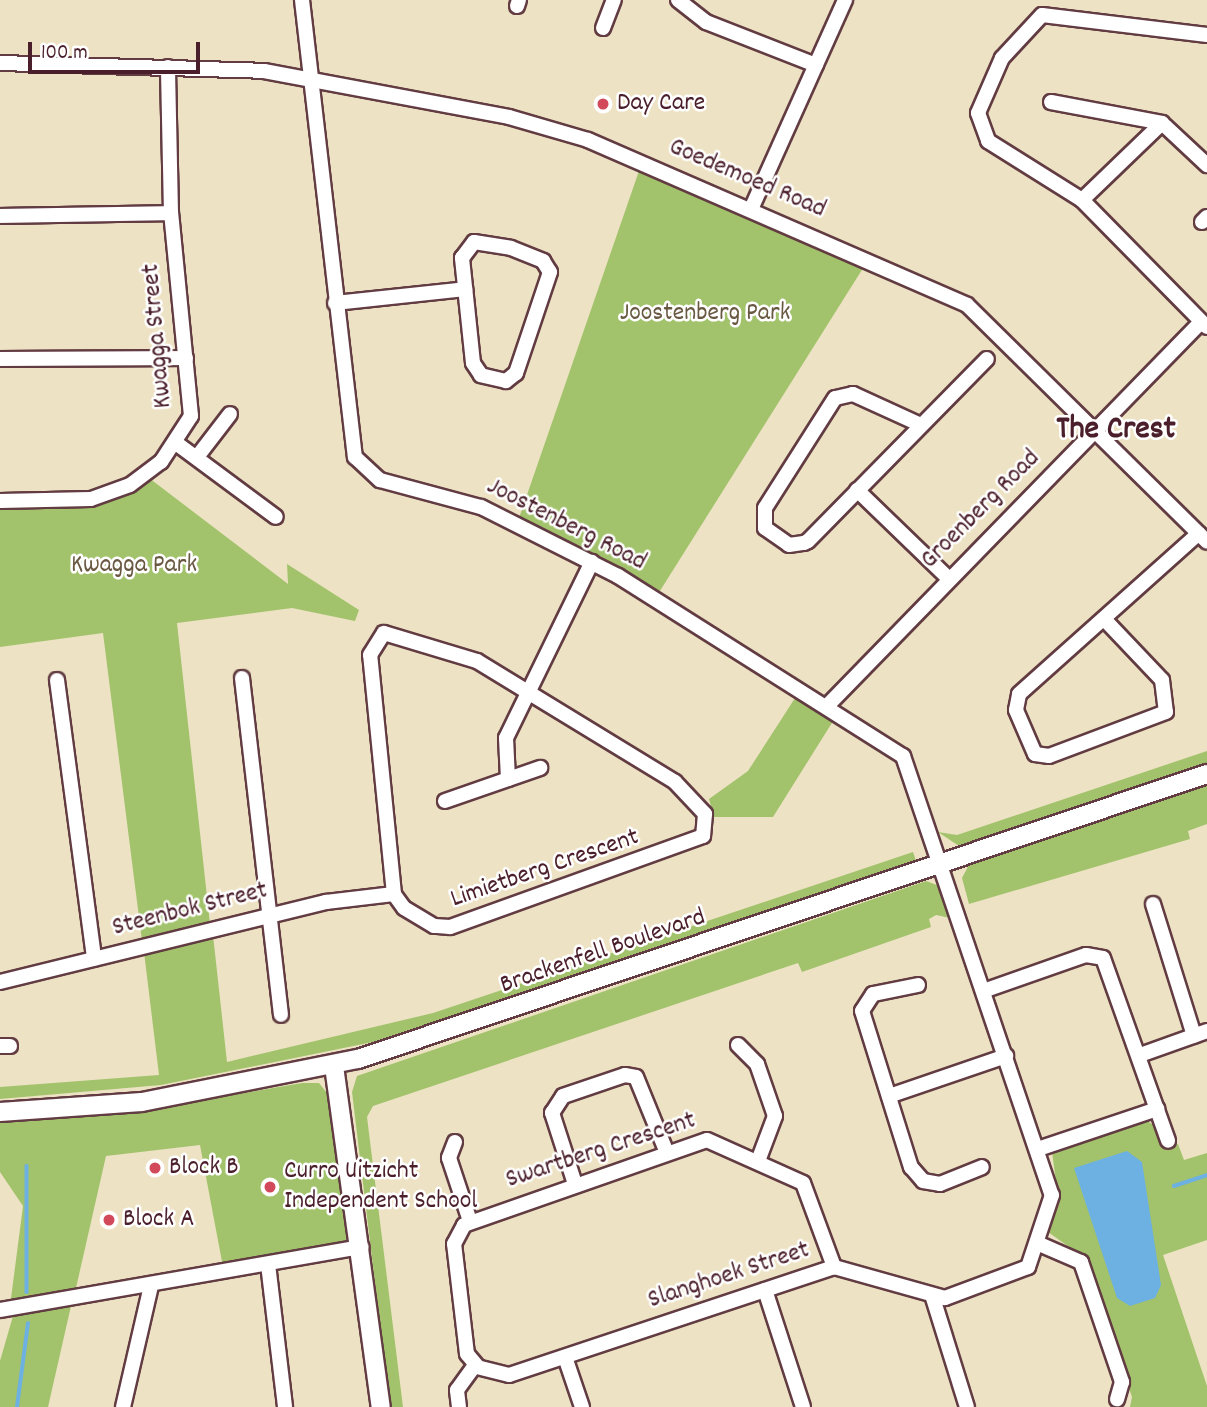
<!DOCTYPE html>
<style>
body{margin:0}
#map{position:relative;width:1207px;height:1407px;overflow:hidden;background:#ede2c3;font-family:Dekko,sans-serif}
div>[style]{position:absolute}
.green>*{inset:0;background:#a2c36c}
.water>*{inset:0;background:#6db0e2}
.stream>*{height:3.5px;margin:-1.75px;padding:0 1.75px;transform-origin:1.75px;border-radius:1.75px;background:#6db0e2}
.roads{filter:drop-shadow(2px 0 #623c42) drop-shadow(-2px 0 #623c42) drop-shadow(0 2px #623c42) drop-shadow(0 -2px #623c42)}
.minor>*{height:14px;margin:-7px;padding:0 7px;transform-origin:7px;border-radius:7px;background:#fff}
.tertiary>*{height:18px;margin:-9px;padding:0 9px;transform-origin:9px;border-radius:9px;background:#fff}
.dots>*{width:19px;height:19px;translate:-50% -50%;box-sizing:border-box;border:4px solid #fff;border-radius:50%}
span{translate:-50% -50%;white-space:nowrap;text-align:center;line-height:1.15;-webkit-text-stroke:5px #fff;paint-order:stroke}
.poi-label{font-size:26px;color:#4a1f2b}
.left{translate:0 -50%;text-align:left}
.street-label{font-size:26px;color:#4a1f2b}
.park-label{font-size:26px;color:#695842}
.district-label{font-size:33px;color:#4a1f2b;font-weight:700}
.scale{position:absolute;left:28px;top:42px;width:172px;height:32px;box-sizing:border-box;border:4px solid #4a1f2b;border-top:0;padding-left:9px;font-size:21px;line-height:24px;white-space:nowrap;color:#4a1f2b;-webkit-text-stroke:5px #fff;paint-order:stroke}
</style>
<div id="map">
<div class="green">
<i style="clip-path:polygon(640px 168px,865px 265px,658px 594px,519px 518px)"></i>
<i style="clip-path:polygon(149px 478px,288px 584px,287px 564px,359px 610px,355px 621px,292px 608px,177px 623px,210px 924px,142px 941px,103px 633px,0 647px,0 506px,89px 505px)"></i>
<i style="clip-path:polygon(797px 695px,835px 718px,773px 817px,714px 817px,709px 799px,748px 771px)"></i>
<i style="clip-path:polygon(1207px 751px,1207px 767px,962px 848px,938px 832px,957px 835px)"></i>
<i style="clip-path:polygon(1207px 780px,1207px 824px,1188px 831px,1190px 839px,969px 904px,962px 878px,971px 861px)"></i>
<i style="clip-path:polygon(913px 852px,916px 861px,373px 1042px,161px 1085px,0 1099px,0 1087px,159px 1075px,144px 952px,213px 935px,227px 1062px,433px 1013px)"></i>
<i style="clip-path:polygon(926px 881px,942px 887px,955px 919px,936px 915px,929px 919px,931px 927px,802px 972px,798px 963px,373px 1106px,367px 1117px,403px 1407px,390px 1407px,352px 1092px,357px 1076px)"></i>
<i style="clip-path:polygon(302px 1083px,319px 1083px,331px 1098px,350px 1203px,346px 1241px,223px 1267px,200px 1145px,106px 1156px,76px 1288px,118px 1284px,10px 1306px,23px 1206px,0 1172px,0 1122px,123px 1114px)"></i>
<i style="clip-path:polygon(1144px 1119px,1157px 1127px,1165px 1148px,1178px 1144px,1184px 1160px,1207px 1153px,1207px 1240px,1163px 1255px,1207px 1386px,1207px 1407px,1130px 1407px,1132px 1397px,1086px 1259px,1048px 1232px,1058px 1196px,1052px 1152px)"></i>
<i style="clip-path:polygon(71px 1306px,48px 1407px,0 1407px,0 1361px,13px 1316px)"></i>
</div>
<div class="water">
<i style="clip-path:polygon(1127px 1151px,1142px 1162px,1161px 1285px,1155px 1298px,1130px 1306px,1117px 1298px,1074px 1168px)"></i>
</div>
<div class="stream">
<i style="left:27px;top:1166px;width:126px;rotate:90deg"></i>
<i style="left:1174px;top:1186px;width:35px;rotate:-18deg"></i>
<i style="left:17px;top:1407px;width:84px;rotate:-82.5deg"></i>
</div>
<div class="roads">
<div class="minor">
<i style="left:302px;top:0;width:460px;rotate:83.4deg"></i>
<i style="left:355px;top:457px;width:34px;rotate:43deg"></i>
<i style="left:380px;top:480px;width:105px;rotate:15deg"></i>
<i style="left:481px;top:507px;width:153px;rotate:26.7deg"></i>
<i style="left:618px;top:576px;width:337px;rotate:32.3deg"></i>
<i style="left:903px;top:756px;width:464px;rotate:71.3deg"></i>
<i style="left:1052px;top:1195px;width:76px;rotate:108.4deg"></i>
<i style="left:1028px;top:1267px;width:89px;rotate:159.5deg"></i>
<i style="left:945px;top:1298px;width:115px;rotate:-164.4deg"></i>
<i style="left:834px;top:1267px;width:342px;rotate:161.6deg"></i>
<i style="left:509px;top:1375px;width:32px;rotate:-166deg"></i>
<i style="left:478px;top:1367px;width:17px;rotate:-130deg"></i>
<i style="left:467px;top:1354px;width:111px;rotate:-96.7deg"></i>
<i style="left:454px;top:1244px;width:21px;rotate:-62deg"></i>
<i style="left:464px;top:1225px;width:257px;rotate:-19.3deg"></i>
<i style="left:707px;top:1140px;width:105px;rotate:24.1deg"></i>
<i style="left:803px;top:1183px;width:90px;rotate:69.7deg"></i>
<i style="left:678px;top:0;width:36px;rotate:38deg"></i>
<i style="left:706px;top:22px;width:118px;rotate:21.4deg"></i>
<i style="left:517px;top:6px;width:6px;rotate:-72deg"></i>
<i style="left:603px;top:28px;width:30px;rotate:-69deg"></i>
<i style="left:1207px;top:35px;width:166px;rotate:-173.1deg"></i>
<i style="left:1042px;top:15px;width:59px;rotate:132.9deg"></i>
<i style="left:1002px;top:58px;width:60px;rotate:113.6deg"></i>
<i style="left:978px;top:113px;width:30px;rotate:70deg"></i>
<i style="left:988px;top:141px;width:111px;rotate:32.1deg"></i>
<i style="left:1082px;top:200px;width:178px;rotate:45.5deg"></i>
<i style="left:0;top:63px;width:264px;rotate:1.7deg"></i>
<i style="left:264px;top:71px;width:249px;rotate:10.6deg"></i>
<i style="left:509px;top:117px;width:82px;rotate:16.2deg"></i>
<i style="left:588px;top:140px;width:413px;rotate:23.5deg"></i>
<i style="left:967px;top:305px;width:337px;rotate:44.6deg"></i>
<i style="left:1051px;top:102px;width:113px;rotate:10.7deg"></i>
<i style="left:1162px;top:123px;width:62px;rotate:43deg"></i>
<i style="left:1082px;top:200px;width:111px;rotate:-43.9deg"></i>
<i style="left:752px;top:207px;width:227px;rotate:-65.8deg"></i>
<i style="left:0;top:216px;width:171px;rotate:-1deg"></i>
<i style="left:1202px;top:222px;width:7px;rotate:-45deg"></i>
<i style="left:474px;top:242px;width:37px;rotate:9deg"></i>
<i style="left:511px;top:248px;width:35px;rotate:22deg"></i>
<i style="left:543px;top:261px;width:13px;rotate:58deg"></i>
<i style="left:550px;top:272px;width:107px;rotate:108.6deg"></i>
<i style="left:516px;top:373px;width:13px;rotate:141deg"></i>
<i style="left:506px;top:381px;width:26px;rotate:-167deg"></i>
<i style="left:481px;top:375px;width:14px;rotate:-124deg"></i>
<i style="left:473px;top:363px;width:106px;rotate:-96deg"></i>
<i style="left:462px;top:258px;width:20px;rotate:-53deg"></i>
<i style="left:335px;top:303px;width:131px;rotate:-6.1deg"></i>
<i style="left:0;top:359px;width:186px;rotate:-0.3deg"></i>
<i style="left:921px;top:425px;width:75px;rotate:-155.5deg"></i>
<i style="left:853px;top:394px;width:18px;rotate:167deg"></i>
<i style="left:835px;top:398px;width:130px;rotate:122.5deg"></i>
<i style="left:765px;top:508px;width:20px;rotate:90deg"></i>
<i style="left:765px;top:528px;width:29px;rotate:35deg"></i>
<i style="left:789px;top:545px;width:15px;rotate:-8deg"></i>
<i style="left:804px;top:543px;width:4px;rotate:-27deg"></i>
<i style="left:808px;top:541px;width:255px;rotate:-45.5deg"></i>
<i style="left:176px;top:443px;width:124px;rotate:36.5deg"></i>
<i style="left:197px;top:457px;width:54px;rotate:-52.5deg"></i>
<i style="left:857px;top:490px;width:127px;rotate:44deg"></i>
<i style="left:0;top:501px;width:91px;rotate:-1.3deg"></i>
<i style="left:91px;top:499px;width:41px;rotate:-19.7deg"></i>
<i style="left:130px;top:485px;width:39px;rotate:-37deg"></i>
<i style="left:161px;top:462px;width:55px;rotate:-56.9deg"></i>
<i style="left:191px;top:416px;width:204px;rotate:-95.6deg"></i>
<i style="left:171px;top:213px;width:146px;rotate:-91.2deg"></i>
<i style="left:1106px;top:621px;width:81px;rotate:46.5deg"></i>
<i style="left:1162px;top:680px;width:32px;rotate:83deg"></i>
<i style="left:1166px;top:712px;width:125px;rotate:159.4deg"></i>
<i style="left:1049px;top:756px;width:14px;rotate:-172deg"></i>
<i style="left:1035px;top:754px;width:48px;rotate:-113.4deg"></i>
<i style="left:1016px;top:710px;width:16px;rotate:-79deg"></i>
<i style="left:1019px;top:694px;width:241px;rotate:-41.8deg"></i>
<i style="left:384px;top:633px;width:97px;rotate:16.8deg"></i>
<i style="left:477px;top:661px;width:232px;rotate:31.4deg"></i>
<i style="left:675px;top:782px;width:44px;rotate:46.8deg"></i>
<i style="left:705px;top:814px;width:22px;rotate:95deg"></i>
<i style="left:703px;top:836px;width:269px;rotate:160.2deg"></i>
<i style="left:450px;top:927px;width:16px;rotate:-176deg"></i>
<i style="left:434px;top:926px;width:35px;rotate:-149deg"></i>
<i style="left:404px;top:908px;width:17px;rotate:-126deg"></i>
<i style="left:394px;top:894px;width:240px;rotate:-95.7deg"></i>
<i style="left:370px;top:655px;width:26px;rotate:-58deg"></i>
<i style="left:242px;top:678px;width:339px;rotate:83.4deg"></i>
<i style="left:57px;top:680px;width:281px;rotate:82.4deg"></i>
<i style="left:827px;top:706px;width:536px;rotate:-45.76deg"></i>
<i style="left:508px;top:779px;width:41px;rotate:-92.8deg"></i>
<i style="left:506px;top:738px;width:196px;rotate:-64deg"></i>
<i style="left:445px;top:801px;width:101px;rotate:-19.2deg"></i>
<i style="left:1153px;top:904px;width:138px;rotate:72.7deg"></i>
<i style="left:0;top:982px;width:336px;rotate:-13.8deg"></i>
<i style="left:326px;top:902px;width:68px;rotate:-6.7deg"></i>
<i style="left:918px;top:985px;width:46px;rotate:168.7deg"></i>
<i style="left:873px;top:994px;width:20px;rotate:123deg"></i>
<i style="left:862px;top:1011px;width:164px;rotate:72.6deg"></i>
<i style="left:911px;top:1167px;width:18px;rotate:49deg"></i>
<i style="left:923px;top:1181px;width:17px;rotate:10deg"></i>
<i style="left:940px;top:1184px;width:45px;rotate:-22deg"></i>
<i style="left:986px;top:990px;width:106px;rotate:-19.3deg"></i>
<i style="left:1086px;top:955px;width:17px;rotate:10deg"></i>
<i style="left:1103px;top:958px;width:194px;rotate:70.4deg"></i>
<i style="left:738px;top:1045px;width:27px;rotate:45deg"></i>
<i style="left:757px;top:1064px;width:55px;rotate:70.9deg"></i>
<i style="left:775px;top:1116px;width:48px;rotate:110.7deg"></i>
<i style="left:0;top:1046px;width:10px"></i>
<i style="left:1140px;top:1055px;width:71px;rotate:-19.7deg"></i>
<i style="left:889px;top:1096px;width:124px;rotate:-18.9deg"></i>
<i style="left:455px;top:1142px;width:17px;rotate:111deg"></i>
<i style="left:449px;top:1158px;width:66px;rotate:71.6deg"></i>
<i style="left:1038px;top:1149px;width:126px;rotate:-18.6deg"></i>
<i style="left:575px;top:1184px;width:75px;rotate:-107.9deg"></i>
<i style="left:552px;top:1113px;width:20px;rotate:-57deg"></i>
<i style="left:563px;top:1096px;width:65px;rotate:-18.7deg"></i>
<i style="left:625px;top:1075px;width:11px;rotate:10deg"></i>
<i style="left:636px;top:1077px;width:82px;rotate:67.8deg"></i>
<i style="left:1037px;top:1243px;width:48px;rotate:23.4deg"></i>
<i style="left:1081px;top:1262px;width:127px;rotate:71.1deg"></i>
<i style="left:1122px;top:1382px;width:18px;rotate:106deg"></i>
<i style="left:268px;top:1264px;width:144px;rotate:83.2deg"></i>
<i style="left:765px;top:1290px;width:123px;rotate:72deg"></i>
<i style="left:933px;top:1298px;width:114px;rotate:72.7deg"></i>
<i style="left:0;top:1310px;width:367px;rotate:-9.9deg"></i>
<i style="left:565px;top:1357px;width:53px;rotate:71.2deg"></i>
<i style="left:123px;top:1407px;width:124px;rotate:-77deg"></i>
<i style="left:459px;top:1407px;width:17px;rotate:-97deg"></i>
<i style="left:457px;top:1390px;width:31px;rotate:-54deg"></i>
</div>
<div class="tertiary">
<i style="left:334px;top:1066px;width:344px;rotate:82.2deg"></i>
<i style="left:0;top:1112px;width:142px;rotate:-4deg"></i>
<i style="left:142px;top:1102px;width:220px;rotate:-11.3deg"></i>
<i style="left:358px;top:1059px;width:896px;rotate:-18.56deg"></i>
</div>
</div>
<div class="dots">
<i style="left:603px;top:104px;background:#d1495b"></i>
<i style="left:155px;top:1168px;background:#d1495b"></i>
<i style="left:270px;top:1187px;background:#d1495b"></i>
<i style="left:109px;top:1220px;background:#d1495b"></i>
</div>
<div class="poi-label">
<span class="left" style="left:617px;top:104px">Day Care</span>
<span class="left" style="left:169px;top:1168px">Block B</span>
<span class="left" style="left:284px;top:1187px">Curro Uitzicht<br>Independent School</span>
<span class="left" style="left:123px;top:1220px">Block A</span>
</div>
<div class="street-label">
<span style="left:747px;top:179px;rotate:23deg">Goedemoed Road</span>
<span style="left:158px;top:336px;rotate:-95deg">Kwagga Street</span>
<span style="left:981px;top:510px;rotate:-45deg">Groenberg Road</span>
<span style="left:566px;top:525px;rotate:27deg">Joostenberg Road</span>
<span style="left:545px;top:869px;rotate:-19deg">Limietberg Crescent</span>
<span style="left:190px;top:910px;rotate:-14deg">Steenbok Street</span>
<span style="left:603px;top:952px;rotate:-19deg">Brackenfell Boulevard</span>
<span style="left:601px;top:1151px;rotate:-18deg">Swartberg Crescent</span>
<span style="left:729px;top:1276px;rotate:-18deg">Slanghoek Street</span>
</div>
<div class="park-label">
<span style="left:705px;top:314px">Joostenberg Park</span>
<span style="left:134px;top:566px">Kwagga Park</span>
</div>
<div class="district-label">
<span style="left:1116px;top:431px">The Crest</span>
</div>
<div class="scale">100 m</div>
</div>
